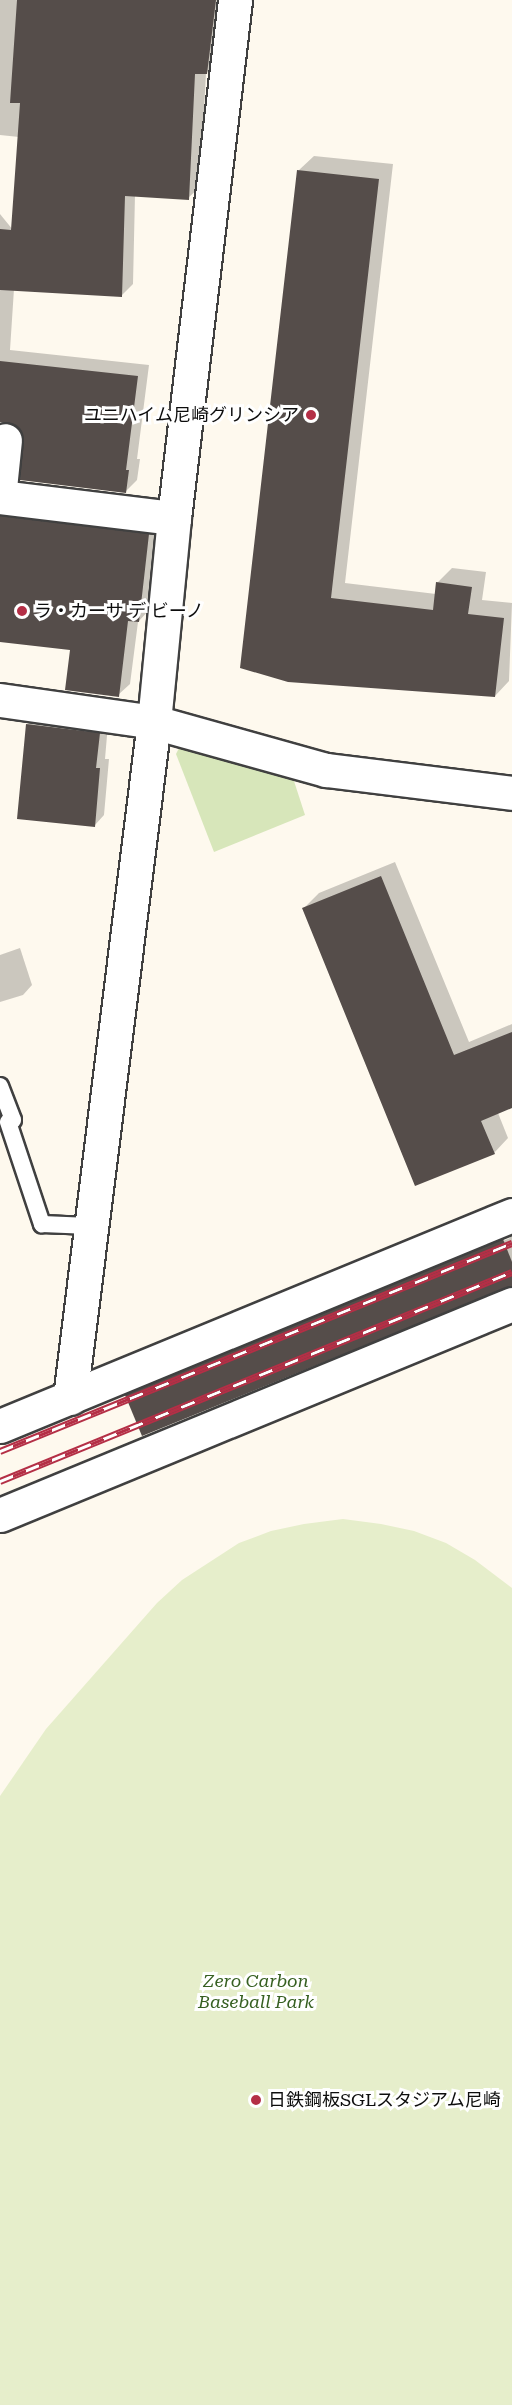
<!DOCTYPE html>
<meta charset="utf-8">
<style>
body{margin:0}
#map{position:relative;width:512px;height:2405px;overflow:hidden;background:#fef9ee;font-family:"Roboto Serif","Noto Sans JP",serif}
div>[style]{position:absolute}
.green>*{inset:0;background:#d7e6ba}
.pitch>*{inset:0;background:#e6eecb}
.shadow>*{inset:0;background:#0003}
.building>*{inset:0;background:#554d4a}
.roads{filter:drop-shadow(2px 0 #404040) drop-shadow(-2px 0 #404040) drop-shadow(0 2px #404040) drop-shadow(0 -2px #404040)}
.lane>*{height:16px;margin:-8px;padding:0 8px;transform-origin:8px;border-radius:8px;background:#fff}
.street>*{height:33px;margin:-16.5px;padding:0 16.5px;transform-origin:16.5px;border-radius:16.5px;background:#fff}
.rail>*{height:7px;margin-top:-3.5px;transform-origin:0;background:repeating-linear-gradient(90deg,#fff 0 14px,#b42f46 0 28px);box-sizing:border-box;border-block:2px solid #b42f46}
.dots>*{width:16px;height:16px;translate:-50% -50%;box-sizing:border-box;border:3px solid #fff;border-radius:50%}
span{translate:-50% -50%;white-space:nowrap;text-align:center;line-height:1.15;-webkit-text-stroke:6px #fff;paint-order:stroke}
.poi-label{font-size:18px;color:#0d0d0d}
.right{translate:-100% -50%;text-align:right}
.left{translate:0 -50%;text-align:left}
.park-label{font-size:18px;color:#376022;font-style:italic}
</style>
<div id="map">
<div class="green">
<i style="clip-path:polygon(179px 748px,293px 778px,305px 815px,214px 852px,176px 754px)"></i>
</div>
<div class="pitch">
<i style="clip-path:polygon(343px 1519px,381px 1524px,414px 1531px,446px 1543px,475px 1560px,512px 1588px,512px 2405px,0 2405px,0 1796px,46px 1729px,157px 1603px,182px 1580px,239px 1543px,271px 1531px,304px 1524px)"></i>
</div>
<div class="shadow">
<i style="clip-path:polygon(0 0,226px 0,218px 61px,206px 73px,200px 187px,188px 198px,135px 195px,133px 284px,121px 296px,14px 289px,10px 350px,149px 365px,137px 459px,140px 459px,137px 480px,125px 492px,24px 432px,17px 424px,0 421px,0 214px,13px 230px,19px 137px,0 135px)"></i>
<i style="clip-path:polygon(314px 156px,393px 164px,345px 583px,436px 594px,437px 583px,452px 568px,486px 572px,482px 600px,512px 603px,509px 681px,495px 696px,288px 681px,299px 170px)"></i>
<i style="clip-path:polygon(0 501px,159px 523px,150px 609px,138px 622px,130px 684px,118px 695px,72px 648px,0 641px)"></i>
<i style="clip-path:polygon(37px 715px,108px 724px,105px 759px,109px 759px,104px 815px,95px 825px,27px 724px)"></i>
<i style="clip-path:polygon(395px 862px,469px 1042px,512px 1024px,512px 1107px,498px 1113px,508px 1138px,494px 1153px,304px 908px,319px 893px)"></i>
<i style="clip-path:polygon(20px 948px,32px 985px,23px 995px,0 1002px,0 955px)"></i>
<i style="clip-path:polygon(evenodd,512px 1231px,512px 1284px,127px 1395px,137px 1385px,512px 1231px,509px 1235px,510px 1238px,136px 1392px,136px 1388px,509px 1235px)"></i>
</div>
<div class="building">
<i style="clip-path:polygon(17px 0,216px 0,207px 74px,195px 74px,189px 200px,125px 196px,122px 297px,0 290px,0 229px,11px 230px,20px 103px,10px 103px)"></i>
<i style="clip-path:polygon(297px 170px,379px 179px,331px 598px,433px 610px,436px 582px,472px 587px,468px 614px,504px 618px,495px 697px,288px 682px,240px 668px)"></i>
<i style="clip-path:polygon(0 361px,138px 376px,126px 470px,129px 470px,126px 493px,20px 480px,22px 433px,15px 425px,0 422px)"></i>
<i style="clip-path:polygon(0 516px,149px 534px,139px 622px,128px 621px,119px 697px,65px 690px,70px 650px,0 642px)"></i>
<i style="clip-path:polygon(26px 724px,100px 733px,96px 768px,100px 768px,95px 827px,17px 819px)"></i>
<i style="clip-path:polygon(381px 876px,454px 1055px,512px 1032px,512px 1108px,481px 1121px,495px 1154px,415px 1186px,302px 908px)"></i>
<i style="clip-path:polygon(503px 1239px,512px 1262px,512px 1286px,142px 1436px,125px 1395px)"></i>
</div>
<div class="roads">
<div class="lane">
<i style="left:0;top:1086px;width:36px;rotate:69deg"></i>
<i style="left:13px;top:1120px;width:5px;rotate:158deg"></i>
<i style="left:8px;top:1122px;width:108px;rotate:71.6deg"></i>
<i style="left:42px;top:1224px;width:48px;rotate:2.4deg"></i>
</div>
<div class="street">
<i style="left:0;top:488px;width:48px;rotate:-84.1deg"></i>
<i style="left:0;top:497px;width:175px;rotate:6.9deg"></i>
<i style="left:0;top:700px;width:156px;rotate:8.1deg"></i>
<i style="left:154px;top:722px;width:179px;rotate:15.6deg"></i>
<i style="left:326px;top:770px;width:187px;rotate:7deg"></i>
<i style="left:70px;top:1398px;width:681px;rotate:-82.92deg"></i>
<i style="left:154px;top:722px;width:205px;rotate:-84.4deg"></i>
<i style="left:174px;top:518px;width:522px;rotate:-83.28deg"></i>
<i style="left:0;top:1426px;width:554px;rotate:-22.4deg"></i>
<i style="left:0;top:1515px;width:554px;rotate:-22.4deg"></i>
</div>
</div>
<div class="rail">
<i style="left:0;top:1451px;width:553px;rotate:-22.11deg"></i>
<i style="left:0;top:1481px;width:553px;rotate:-22.21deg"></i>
</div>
<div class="dots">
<i style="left:311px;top:415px;background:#b42f46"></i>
<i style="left:22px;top:611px;background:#b42f46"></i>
<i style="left:256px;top:2100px;background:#b42f46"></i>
</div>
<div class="poi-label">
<span class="right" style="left:299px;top:415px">ユニハイム尼崎グリンシア</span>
<span class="left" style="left:34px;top:611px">ラ・カーサ デ ビーノ</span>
<span class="left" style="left:268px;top:2100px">日鉄鋼板SGLスタジアム尼崎</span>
</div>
<div class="park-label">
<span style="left:256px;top:1992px">Zero Carbon<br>Baseball Park</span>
</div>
</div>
